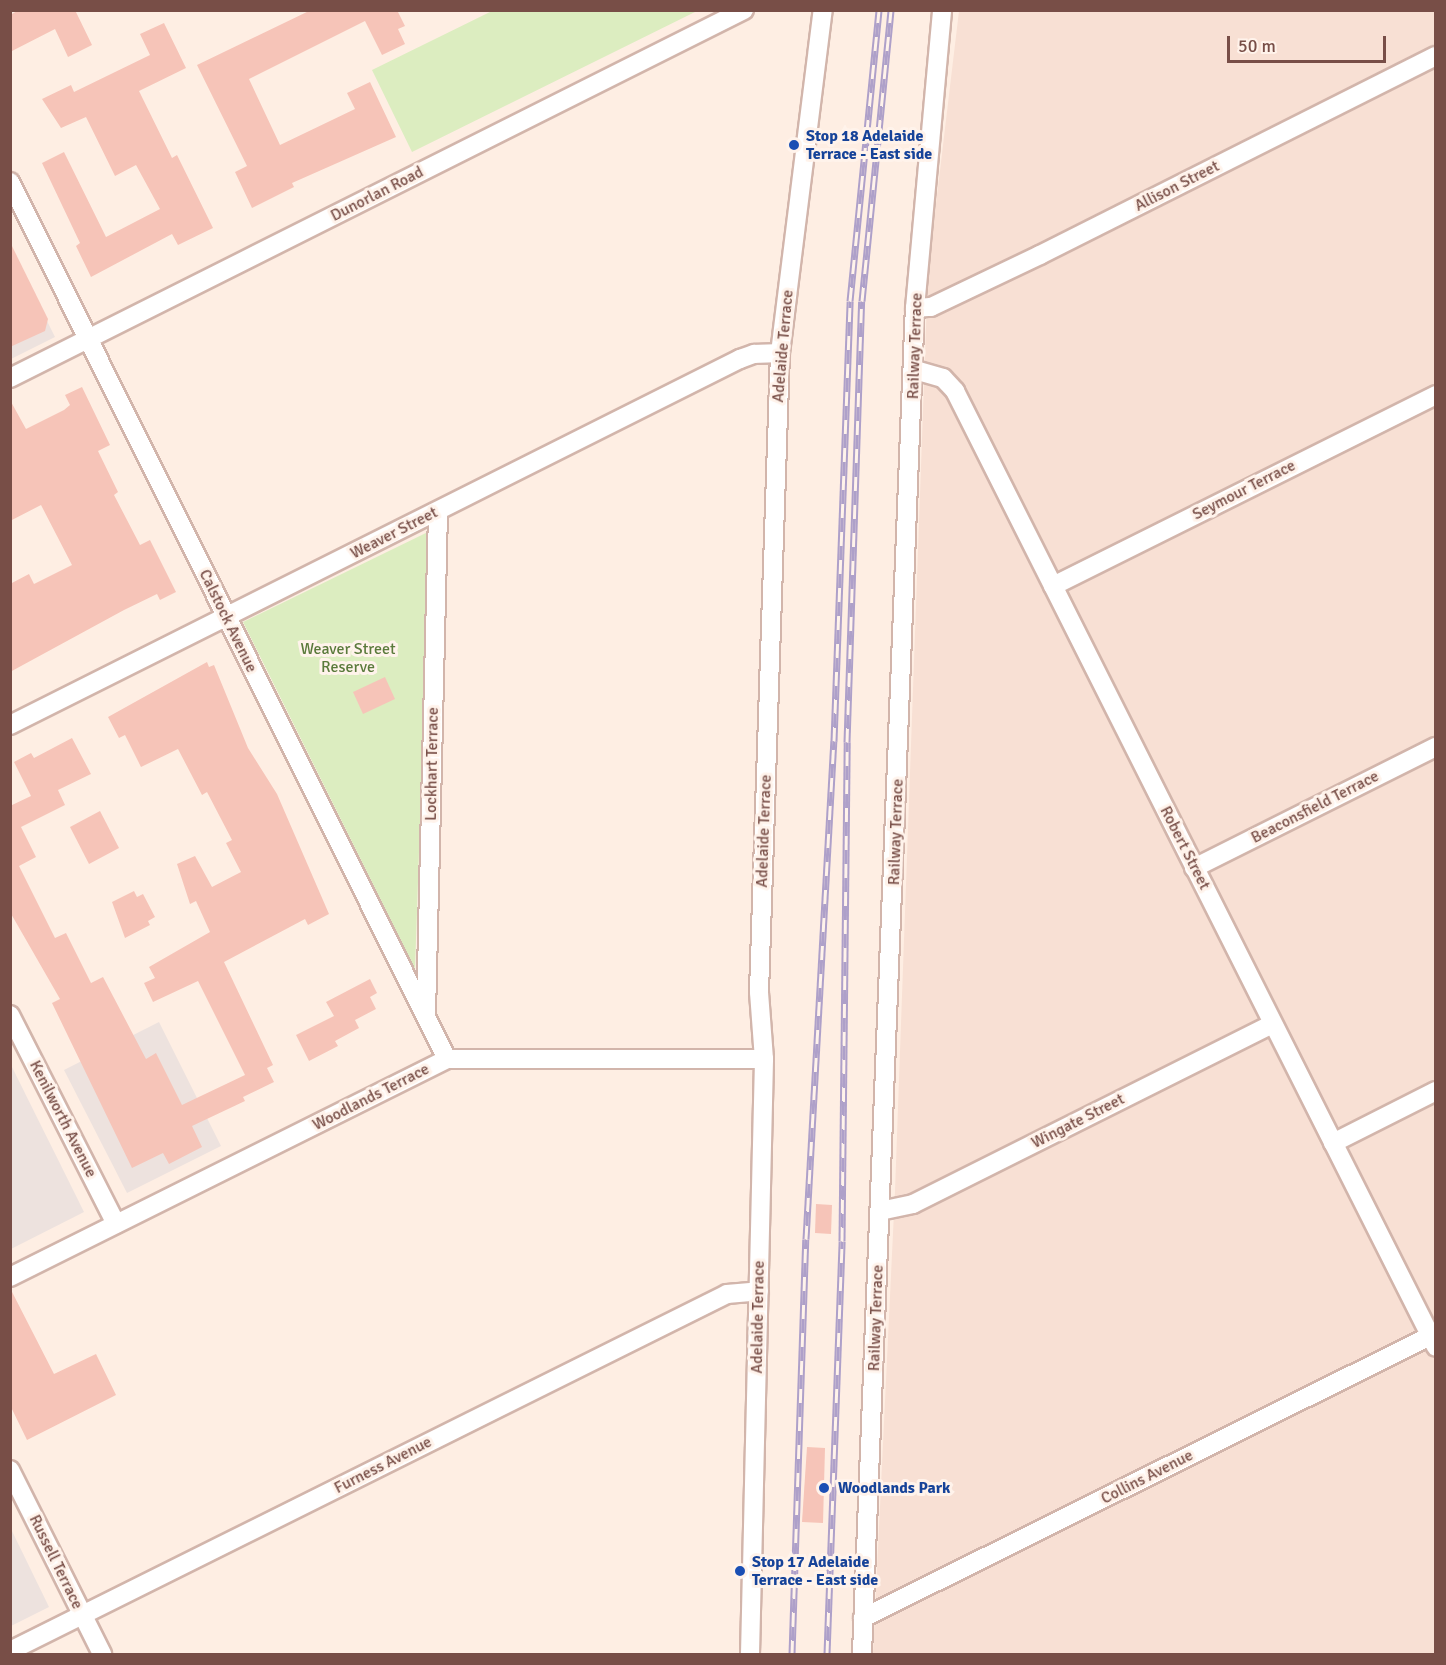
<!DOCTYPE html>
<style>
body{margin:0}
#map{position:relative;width:1446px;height:1665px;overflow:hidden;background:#feeee3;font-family:Signika,sans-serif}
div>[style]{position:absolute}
.residential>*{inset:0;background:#f8e0d4}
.industrial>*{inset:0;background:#ede2de}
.green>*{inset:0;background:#dcedc0}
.building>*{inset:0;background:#f6c4b8}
.roads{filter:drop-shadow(2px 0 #d2b5ab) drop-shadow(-2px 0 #d2b5ab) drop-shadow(0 2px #d2b5ab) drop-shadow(0 -2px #d2b5ab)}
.minor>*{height:18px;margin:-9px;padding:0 9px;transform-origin:9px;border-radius:9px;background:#fff}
.rail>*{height:7px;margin-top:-3.5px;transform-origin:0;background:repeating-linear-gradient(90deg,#fff3eb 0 14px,#aea0c9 0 28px);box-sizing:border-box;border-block:2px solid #aea0c9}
.dots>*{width:16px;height:16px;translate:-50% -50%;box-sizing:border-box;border:3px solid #fff3eb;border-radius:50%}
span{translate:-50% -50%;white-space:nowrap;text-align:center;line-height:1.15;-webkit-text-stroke:6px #fff3eb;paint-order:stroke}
.transit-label{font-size:16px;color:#164399;font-weight:700}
.left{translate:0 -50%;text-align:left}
.street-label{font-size:16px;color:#784e47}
.park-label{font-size:16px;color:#5a7a3b}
.frame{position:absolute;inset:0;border:12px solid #784e47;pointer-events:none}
.scale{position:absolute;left:1227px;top:36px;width:159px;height:27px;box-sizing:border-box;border:3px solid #784e47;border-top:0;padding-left:8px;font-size:18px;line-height:21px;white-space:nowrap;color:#784e47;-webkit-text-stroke:4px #fff3eb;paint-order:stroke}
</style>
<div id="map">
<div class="residential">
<i style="clip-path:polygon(959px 11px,1435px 11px,1435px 1654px,873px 1654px,895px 1191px,928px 271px)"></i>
</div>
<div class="industrial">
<i style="clip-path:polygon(10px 247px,55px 337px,11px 359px,10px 359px)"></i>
<i style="clip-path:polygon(159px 1022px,221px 1146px,127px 1193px,64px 1070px)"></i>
<i style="clip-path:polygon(11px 1065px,84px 1212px,11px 1249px,10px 1249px)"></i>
<i style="clip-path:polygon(11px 1529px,49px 1607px,11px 1626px,10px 1626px)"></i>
</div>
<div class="green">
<i style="clip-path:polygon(492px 11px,492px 10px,697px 11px,412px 152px,372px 70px)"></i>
<i style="clip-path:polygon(430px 531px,415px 969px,243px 622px)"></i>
</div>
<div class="building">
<i style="clip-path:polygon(19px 10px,75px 10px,92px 45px,68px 57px,55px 29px,10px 52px,10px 15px)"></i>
<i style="clip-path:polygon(311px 10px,397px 10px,405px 26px,398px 29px,405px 44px,382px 55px,365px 21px,249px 79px,280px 145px,355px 109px,347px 93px,370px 82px,396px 137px,292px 183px,294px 187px,252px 208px,235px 172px,247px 166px,197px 65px)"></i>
<i style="clip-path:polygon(164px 23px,186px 68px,139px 91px,172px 158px,177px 155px,213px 228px,178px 245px,172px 234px,91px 277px,76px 246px,80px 243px,42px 163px,64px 152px,106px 237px,160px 209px,136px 165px,115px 176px,86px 117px,61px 128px,42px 99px,71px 85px,74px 92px,150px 55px,140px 34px)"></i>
<i style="clip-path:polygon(10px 242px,48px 319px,45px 331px,10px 347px)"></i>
<i style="clip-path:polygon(82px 387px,110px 445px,98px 451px,118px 492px,114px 495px,140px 545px,150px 540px,176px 592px,160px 600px,157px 594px,124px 610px,10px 672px,10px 584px,29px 574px,34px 584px,72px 565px,41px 505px,10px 521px,10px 400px,26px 429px,64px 410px,70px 405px,65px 395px)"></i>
<i style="clip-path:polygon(207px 662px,209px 667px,214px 665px,248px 748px,277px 794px,329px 914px,308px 925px,305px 919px,224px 962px,273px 1065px,267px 1068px,274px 1082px,243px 1097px,245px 1101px,192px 1126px,202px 1147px,169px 1164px,163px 1153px,132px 1168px,52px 1003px,60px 999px,10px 912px,10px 806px,31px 796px,14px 762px,31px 753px,34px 758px,72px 738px,91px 774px,58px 790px,65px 805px,21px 827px,36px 857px,19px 866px,55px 938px,66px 933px,91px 983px,103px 977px,146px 1059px,156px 1053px,182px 1105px,245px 1075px,198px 981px,153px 1002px,144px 983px,155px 978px,149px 967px,210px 932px,196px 901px,190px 904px,177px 864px,195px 856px,212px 887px,241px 872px,226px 843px,232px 840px,207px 792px,202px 795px,178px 749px,141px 767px,125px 735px,119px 738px,108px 717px)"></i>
<i style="clip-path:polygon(385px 677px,395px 699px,363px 714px,353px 692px)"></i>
<i style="clip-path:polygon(100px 811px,119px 848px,89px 864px,70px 827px)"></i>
<i style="clip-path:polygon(134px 891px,137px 897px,143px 894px,155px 917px,148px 921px,150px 925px,125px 938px,112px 902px)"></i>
<i style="clip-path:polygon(370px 979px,377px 993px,370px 997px,376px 1009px,355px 1020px,359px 1028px,335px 1041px,338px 1046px,309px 1061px,296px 1035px,334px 1016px,326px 1002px)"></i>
<i style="clip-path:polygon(816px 1204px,832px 1205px,831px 1234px,815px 1233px)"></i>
<i style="clip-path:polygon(10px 1288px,54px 1374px,96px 1354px,116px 1395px,27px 1440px,10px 1405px)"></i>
<i style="clip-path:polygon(807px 1447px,825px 1448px,823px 1523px,802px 1522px)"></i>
</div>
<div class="roads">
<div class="minor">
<i style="left:10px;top:182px;width:980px;rotate:63.51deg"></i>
<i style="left:915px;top:308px;width:16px;rotate:-4deg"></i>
<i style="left:931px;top:307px;width:121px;rotate:-25.5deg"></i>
<i style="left:1040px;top:255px;width:443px;rotate:-26.7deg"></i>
<i style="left:915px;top:370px;width:29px;rotate:16deg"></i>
<i style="left:943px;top:378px;width:18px;rotate:47deg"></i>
<i style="left:955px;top:391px;width:1070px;rotate:63.29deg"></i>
<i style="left:10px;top:378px;width:821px;rotate:-26.63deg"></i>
<i style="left:1053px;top:586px;width:428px;rotate:-26.5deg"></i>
<i style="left:10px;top:725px;width:817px;rotate:-26.63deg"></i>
<i style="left:740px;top:359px;width:15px;rotate:-20deg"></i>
<i style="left:754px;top:354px;width:26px;rotate:-2deg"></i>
<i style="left:1194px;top:868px;width:271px;rotate:-26.6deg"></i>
<i style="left:426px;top:1014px;width:503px;rotate:-88.63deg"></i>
<i style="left:10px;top:1015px;width:234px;rotate:63.1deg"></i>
<i style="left:1333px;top:1143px;width:115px;rotate:-26.8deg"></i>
<i style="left:880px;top:1211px;width:34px;rotate:-12deg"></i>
<i style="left:913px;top:1204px;width:402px;rotate:-26.6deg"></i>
<i style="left:10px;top:1277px;width:488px;rotate:-26.5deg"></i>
<i style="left:447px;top:1059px;width:317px"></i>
<i style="left:10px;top:1470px;width:206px;rotate:63.4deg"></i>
<i style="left:863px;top:1618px;width:633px;rotate:-26.44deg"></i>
<i style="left:10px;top:1651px;width:801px;rotate:-26.47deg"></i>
<i style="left:727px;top:1294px;width:32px;rotate:-5deg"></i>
<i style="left:750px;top:1654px;width:595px;rotate:-88.65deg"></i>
<i style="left:764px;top:1059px;width:67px;rotate:-94.3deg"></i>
<i style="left:759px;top:992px;width:639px;rotate:-88.12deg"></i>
<i style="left:780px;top:353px;width:346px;rotate:-82.9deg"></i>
<i style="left:862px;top:1654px;width:1347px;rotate:-87.75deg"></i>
<i style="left:915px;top:308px;width:299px;rotate:-84.8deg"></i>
</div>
</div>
<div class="rail">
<i style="left:792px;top:1654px;width:415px;rotate:-88.1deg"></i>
<i style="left:806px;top:1239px;width:499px;rotate:-86.8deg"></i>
<i style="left:834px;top:741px;width:440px;rotate:-87.9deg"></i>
<i style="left:850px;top:301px;width:292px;rotate:-84.3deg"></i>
<i style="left:827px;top:1654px;width:413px;rotate:-87.9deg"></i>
<i style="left:842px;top:1241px;width:499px;rotate:-89.4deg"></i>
<i style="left:847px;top:742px;width:441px;rotate:-88.1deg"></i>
<i style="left:862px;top:301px;width:292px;rotate:-84.3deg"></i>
</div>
<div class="dots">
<i style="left:794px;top:145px;background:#1a4fb4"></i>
<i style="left:824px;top:1488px;background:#1a4fb4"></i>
<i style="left:740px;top:1571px;background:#1a4fb4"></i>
</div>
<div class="transit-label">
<span class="left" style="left:806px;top:145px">Stop 18 Adelaide<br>Terrace - East side</span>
<span class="left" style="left:838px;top:1488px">Woodlands Park</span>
<span class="left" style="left:752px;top:1571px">Stop 17 Adelaide<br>Terrace - East side</span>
</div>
<div class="street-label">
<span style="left:1177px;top:186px;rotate:-27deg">Allison Street</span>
<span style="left:377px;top:194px;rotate:-27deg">Dunorlan Road</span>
<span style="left:783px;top:346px;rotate:-85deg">Adelaide Terrace</span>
<span style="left:915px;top:346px;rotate:-88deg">Railway Terrace</span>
<span style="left:1244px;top:490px;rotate:-27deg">Seymour Terrace</span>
<span style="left:394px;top:533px;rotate:-27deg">Weaver Street</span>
<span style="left:228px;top:621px;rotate:64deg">Calstock Avenue</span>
<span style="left:432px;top:764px;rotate:-89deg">Lockhart Terrace</span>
<span style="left:1315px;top:807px;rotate:-27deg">Beaconsfield Terrace</span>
<span style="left:764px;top:831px;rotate:-88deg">Adelaide Terrace</span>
<span style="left:896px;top:832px;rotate:-88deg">Railway Terrace</span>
<span style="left:1185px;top:848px;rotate:63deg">Robert Street</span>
<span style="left:371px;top:1097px;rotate:-27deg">Woodlands Terrace</span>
<span style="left:63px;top:1119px;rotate:63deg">Kenilworth Avenue</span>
<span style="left:1078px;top:1121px;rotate:-27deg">Wingate Street</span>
<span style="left:758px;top:1317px;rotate:-89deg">Adelaide Terrace</span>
<span style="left:876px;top:1318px;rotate:-88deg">Railway Terrace</span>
<span style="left:383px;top:1465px;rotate:-27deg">Furness Avenue</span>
<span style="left:1147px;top:1477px;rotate:-27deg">Collins Avenue</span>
<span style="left:56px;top:1562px;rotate:64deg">Russell Terrace</span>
</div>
<div class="park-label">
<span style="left:348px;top:658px">Weaver Street<br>Reserve</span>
</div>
<div class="frame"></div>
<div class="scale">50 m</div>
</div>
